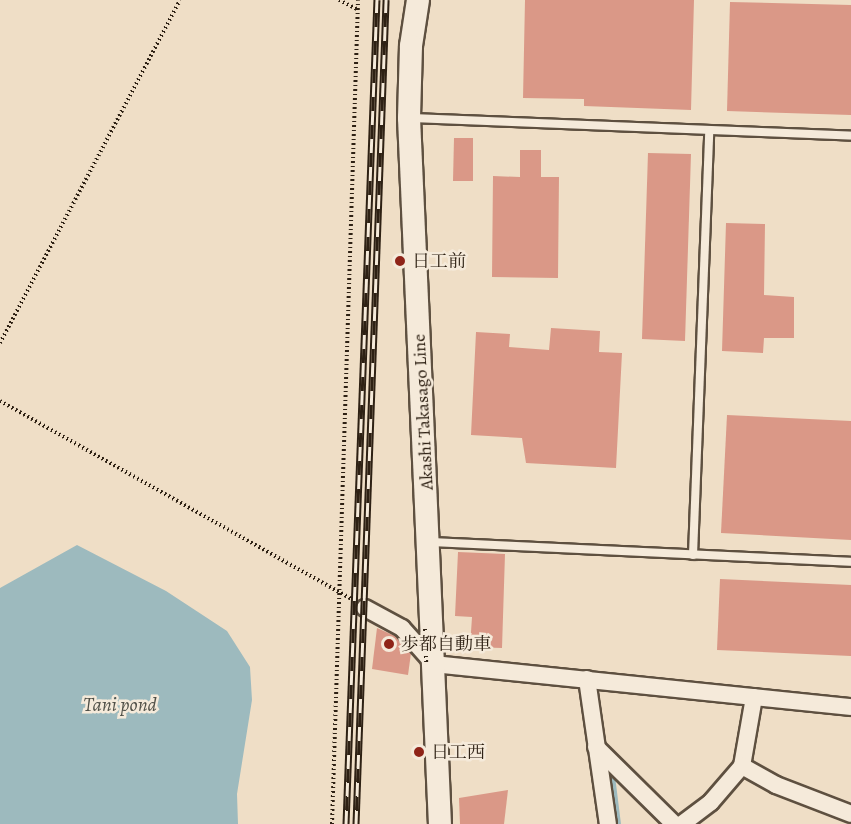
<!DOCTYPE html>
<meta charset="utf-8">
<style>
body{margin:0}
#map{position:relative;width:851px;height:824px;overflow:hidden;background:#efdec6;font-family:Alegreya,"Noto Serif JP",serif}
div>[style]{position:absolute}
.water>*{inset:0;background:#9dbabe}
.stream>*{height:6px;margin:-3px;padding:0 3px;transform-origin:3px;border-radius:3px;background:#9dbabe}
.building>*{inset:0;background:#da9887}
.path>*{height:4px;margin-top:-2px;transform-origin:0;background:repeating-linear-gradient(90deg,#2e2114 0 1.5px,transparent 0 4.5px)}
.roads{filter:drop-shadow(2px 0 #5e5040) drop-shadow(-2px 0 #5e5040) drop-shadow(0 2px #5e5040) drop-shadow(0 -2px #5e5040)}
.lane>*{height:8px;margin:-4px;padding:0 4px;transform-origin:4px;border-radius:4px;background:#f5eada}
.street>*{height:16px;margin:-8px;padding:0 8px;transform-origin:8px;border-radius:8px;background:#f5eada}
.secondary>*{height:22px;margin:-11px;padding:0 11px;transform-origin:11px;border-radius:11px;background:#f5eada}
.rail>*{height:7px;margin-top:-3.5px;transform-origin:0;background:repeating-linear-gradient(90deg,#f5eada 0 14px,#2e2114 0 28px);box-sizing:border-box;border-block:2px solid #2e2114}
.path-bridge>*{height:4px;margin-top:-2px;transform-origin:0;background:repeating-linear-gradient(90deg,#2e2114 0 1.5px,transparent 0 4.5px)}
.dots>*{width:16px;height:16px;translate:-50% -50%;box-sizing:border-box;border:3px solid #f5eada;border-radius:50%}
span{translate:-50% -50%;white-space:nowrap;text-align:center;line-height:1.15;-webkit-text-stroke:5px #f5eada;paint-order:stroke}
.poi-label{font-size:18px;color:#2e2114}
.left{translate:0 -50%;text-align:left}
.street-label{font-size:18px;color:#2e2114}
.water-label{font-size:20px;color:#4f4f47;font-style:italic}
</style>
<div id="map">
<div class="water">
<i style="clip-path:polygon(77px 545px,166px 591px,227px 631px,250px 667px,252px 700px,237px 794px,238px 824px,0 824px,0 588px)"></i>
</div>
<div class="stream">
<i style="left:611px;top:768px;width:56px;rotate:82.9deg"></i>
</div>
<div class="building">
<i style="clip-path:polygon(525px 0,694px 0,691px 110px,584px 106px,584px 99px,523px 98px)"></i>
<i style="clip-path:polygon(730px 2px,851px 5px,851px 115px,727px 111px)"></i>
<i style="clip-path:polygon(454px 138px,473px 138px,473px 181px,453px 181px)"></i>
<i style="clip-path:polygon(520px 150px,541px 150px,541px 177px,559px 177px,558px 278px,492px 277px,493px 176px,520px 177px)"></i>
<i style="clip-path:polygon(648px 153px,691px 154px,685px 341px,642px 339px)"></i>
<i style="clip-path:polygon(726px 223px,765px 224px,764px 295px,794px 297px,794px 338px,764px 338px,763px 353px,722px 351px)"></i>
<i style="clip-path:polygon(551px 328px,600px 331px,599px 352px,622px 353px,616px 468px,526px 463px,522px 438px,471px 435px,476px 332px,510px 334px,509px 347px,549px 350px)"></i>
<i style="clip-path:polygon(727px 415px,851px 421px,851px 540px,721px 533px)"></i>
<i style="clip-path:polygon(458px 552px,505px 554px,502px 648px,470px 647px,472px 617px,455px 616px)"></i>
<i style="clip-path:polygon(720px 579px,851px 585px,851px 656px,717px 650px)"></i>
<i style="clip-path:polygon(377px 628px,395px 636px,411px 653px,408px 675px,372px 669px)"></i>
<i style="clip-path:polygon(508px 790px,504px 824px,460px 824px,459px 798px)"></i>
</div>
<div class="path">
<i style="left:339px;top:0;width:20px;rotate:27deg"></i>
<i style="left:0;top:343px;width:387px;rotate:-62.3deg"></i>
<i style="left:0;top:401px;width:404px;rotate:29.4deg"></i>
<i style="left:332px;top:824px;width:824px;rotate:-88.19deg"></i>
</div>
<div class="roads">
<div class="lane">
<i style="left:410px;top:118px;width:441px;rotate:2.3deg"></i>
<i style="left:430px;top:542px;width:421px;rotate:2.7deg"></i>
<i style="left:693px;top:555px;width:424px;rotate:-87.8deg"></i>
</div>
<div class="street">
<i style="left:365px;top:608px;width:42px;rotate:28.4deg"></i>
<i style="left:402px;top:628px;width:48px;rotate:48.4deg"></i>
<i style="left:434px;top:664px;width:419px;rotate:5.9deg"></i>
<i style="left:587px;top:679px;width:147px;rotate:81.8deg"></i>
<i style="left:596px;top:747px;width:110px;rotate:44.6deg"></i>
<i style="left:742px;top:766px;width:70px;rotate:-80.1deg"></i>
<i style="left:682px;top:824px;width:36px;rotate:-37deg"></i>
<i style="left:711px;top:802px;width:48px;rotate:-49.3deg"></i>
<i style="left:742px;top:766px;width:39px;rotate:29deg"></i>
<i style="left:776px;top:785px;width:80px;rotate:21.1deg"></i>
</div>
<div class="secondary">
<i style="left:418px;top:0;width:47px;rotate:98.7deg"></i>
<i style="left:411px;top:46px;width:72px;rotate:91.6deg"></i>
<i style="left:409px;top:118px;width:707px;rotate:87.49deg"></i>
</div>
</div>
<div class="rail">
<i style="left:346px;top:824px;width:825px;rotate:-87.85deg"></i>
<i style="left:356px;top:824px;width:825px;rotate:-87.91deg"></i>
</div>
<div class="path-bridge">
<i style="left:425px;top:629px;width:35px;rotate:88deg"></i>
</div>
<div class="dots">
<i style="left:400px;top:261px;background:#8f2418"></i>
<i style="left:389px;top:644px;background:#8f2418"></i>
<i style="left:419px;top:752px;background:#8f2418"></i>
</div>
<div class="poi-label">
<span class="left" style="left:412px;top:261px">日工前</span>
<span class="left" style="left:401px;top:644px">歩都自動車</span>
<span class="left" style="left:431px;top:752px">日工西</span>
</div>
<div class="street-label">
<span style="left:423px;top:412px;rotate:-93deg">Akashi Takasago Line</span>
</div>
<div class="water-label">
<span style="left:120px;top:704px">Tani pond</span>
</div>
</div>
